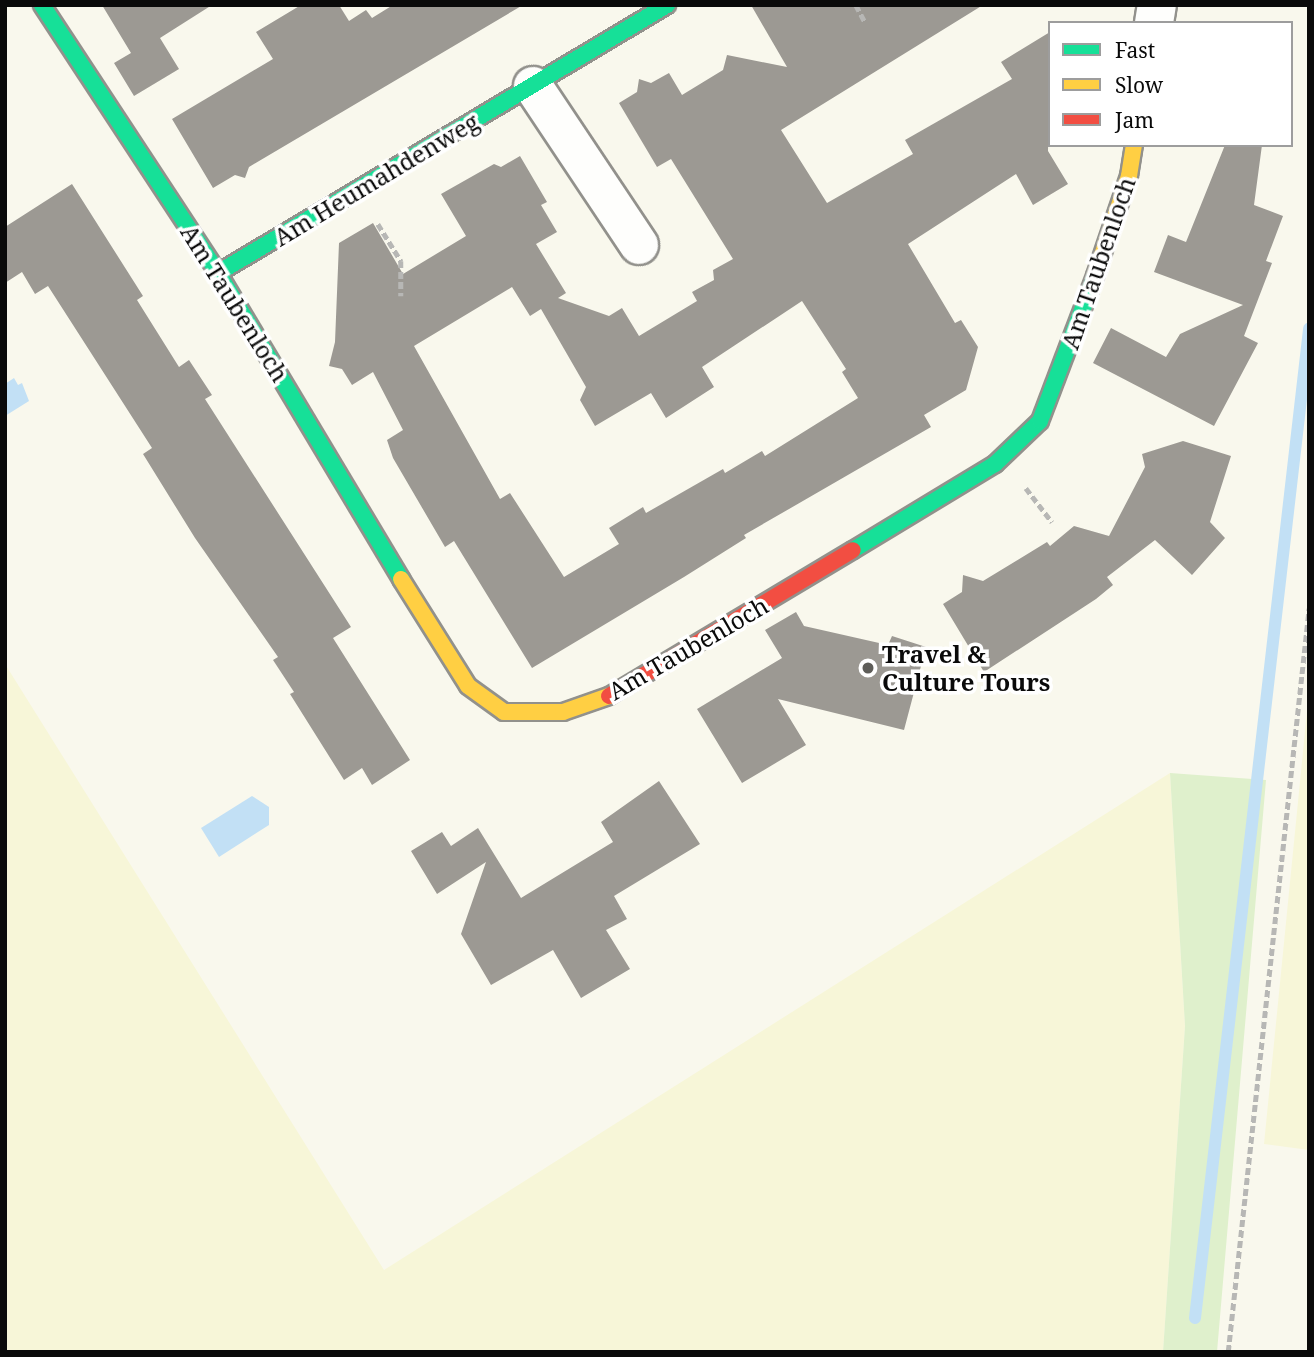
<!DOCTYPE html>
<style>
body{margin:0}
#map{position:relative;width:1314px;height:1357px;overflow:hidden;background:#f9f8ed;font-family:"Noto Serif",serif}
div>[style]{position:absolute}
.farmland>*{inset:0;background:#f7f6d8}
.green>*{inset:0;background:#dff0cc}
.water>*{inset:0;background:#c2e0f5}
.stream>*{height:12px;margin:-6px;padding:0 6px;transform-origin:6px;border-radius:6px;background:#c2e0f5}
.building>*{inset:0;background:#9c9993}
.path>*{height:4.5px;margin-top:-2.25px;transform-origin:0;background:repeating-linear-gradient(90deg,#b7b7b5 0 7px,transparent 0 10.5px)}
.roads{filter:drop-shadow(2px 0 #92918c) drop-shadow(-2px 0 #92918c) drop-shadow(0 2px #92918c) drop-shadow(0 -2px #92918c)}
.street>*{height:38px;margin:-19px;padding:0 19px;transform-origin:19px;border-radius:19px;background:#fefefc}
.fast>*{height:16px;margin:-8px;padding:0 8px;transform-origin:8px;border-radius:8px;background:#16e098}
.slow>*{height:16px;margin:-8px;padding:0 8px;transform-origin:8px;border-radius:8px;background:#ffcf43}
.jam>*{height:16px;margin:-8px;padding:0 8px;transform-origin:8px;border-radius:8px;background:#f24e42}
.dots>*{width:19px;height:19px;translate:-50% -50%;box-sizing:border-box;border:4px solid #fff;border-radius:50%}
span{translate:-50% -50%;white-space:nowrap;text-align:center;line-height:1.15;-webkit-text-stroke:7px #fff;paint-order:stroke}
.street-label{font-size:24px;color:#0a0a0a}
.poi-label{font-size:24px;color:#0a0a0a;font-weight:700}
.left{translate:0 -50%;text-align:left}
.frame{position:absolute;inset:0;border:7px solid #0a0a0a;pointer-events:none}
.legend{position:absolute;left:1048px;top:21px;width:245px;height:126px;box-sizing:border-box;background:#fff;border:2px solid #9d9d9d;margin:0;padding:9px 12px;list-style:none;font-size:21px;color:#0a0a0a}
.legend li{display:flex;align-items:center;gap:14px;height:35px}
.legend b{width:35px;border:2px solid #9d9d9d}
</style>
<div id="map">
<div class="farmland">
<i style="clip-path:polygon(5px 664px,384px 1270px,1170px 773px,1185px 1026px,1163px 1352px,5px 1352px)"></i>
<i style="clip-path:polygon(1309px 691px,1309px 1150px,1264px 1144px)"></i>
</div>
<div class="green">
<i style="clip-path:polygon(1170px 773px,1266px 780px,1217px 1352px,1163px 1352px,1185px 1026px)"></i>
</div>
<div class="water">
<i style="clip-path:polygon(14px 378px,18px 385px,22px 383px,29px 401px,5px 416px,5px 384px)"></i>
<i style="clip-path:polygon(252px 796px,269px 807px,269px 825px,219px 857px,201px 828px)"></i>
</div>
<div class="stream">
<i style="left:1195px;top:1318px;width:996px;rotate:-83.42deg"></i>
</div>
<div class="building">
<i style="clip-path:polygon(102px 5px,212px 5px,160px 38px,179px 69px,134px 96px,114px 63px,131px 53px)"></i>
<i style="clip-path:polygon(301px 5px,339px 5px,349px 21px,366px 10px,372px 18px,393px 5px,523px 5px,249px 167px,245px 178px,235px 175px,213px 188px,172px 119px,273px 59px,256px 32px)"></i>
<i style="clip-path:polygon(evenodd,751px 5px,983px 5px,781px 130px,827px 203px,913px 154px,905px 140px,1012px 79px,1001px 62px,1050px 32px,1048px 151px,1068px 184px,1033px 205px,1016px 174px,908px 244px,955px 323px,961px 320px,978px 347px,966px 390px,924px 415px,931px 427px,744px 535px,746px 538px,684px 577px,532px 668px,454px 541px,445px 547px,393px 458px,387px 440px,403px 430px,373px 372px,352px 385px,342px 369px,329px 366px,335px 342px,339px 243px,373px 223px,403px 274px,466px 236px,441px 194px,494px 164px,501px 167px,520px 156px,547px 202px,541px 205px,557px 232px,536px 244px,566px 293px,558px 298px,609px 316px,622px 308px,639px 336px,697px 301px,692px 292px,714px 280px,713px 270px,733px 259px,671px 159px,657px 167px,619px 103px,637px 92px,639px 79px,651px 83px,669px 73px,682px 95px,723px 70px,727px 55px,787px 67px,751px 5px,512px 287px,530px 316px,541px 309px,586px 387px,580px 400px,595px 426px,651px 393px,666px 418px,714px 387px,702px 367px,802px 301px,846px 369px,842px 372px,858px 398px,765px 456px,762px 451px,725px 473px,723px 469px,646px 513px,643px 507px,609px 528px,619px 544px,564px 577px,510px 493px,500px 499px,414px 346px,512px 287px)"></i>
<i style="clip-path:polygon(1225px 145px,1262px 145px,1254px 205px,1283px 216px,1266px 261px,1272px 263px,1244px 336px,1258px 343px,1214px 426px,1093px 363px,1111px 328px,1166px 357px,1180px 334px,1243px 305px,1154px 272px,1168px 235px,1186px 242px)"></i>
<i style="clip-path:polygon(72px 184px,143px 296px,137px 300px,179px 367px,189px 360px,212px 395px,205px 399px,351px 627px,333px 638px,410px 760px,372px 785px,362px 768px,344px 780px,290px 694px,294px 692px,273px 660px,278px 657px,195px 538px,143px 454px,152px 448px,48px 286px,35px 294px,22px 272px,5px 283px,5px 227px)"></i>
<i style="clip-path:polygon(1183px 441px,1231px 456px,1210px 522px,1225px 538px,1192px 575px,1155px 540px,1107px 577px,1113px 585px,1096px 599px,984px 672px,943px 604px,962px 592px,963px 575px,983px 581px,1047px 542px,1050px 546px,1074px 526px,1109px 536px,1145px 467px,1142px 454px)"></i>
<i style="clip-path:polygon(796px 612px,804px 626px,888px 645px,892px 636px,926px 647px,904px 730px,778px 699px,806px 745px,742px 783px,697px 709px,782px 658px,765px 630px)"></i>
<i style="clip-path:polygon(659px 781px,700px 844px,614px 896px,627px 919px,606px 930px,630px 969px,581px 998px,553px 950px,491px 985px,461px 934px,486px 862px,437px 894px,411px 851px,442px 832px,451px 846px,478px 828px,521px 898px,613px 842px,601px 822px)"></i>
</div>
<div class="path">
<i style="left:856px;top:5px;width:19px;rotate:62deg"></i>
<i style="left:378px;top:224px;width:44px;rotate:58.1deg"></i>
<i style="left:401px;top:261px;width:35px;rotate:90deg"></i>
<i style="left:1026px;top:488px;width:43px;rotate:52.6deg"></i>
<i style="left:1228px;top:1352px;width:748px;rotate:-83.79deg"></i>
</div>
<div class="roads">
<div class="street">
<i style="left:1154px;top:23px;width:18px;rotate:-81deg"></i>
<i style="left:533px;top:86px;width:191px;rotate:56.3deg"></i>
</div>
<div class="fast">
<i style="left:42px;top:5px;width:321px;rotate:56.7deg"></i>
<i style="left:218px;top:273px;width:357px;rotate:59.1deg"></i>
<i style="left:218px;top:273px;width:523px;rotate:-30.83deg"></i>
<i style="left:853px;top:550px;width:166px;rotate:-31.2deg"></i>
<i style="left:995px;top:464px;width:62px;rotate:-43.7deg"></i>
<i style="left:1040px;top:421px;width:155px;rotate:-69.2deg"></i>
</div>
<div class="slow">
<i style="left:1095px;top:276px;width:106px;rotate:-71.2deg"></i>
<i style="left:1129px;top:176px;width:31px;rotate:-81deg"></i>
<i style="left:401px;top:579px;width:126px;rotate:57.9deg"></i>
<i style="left:468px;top:686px;width:44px;rotate:35.8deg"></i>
<i style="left:504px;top:712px;width:59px"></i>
<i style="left:563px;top:712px;width:49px;rotate:-19.2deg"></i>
</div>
<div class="jam">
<i style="left:609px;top:696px;width:284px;rotate:-30.9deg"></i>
</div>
</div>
<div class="dots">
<i style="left:868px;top:668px;background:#5e5d59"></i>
</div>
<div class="street-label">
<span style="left:376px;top:179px;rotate:-31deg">Am Heumahdenweg</span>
<span style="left:1098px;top:263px;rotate:-71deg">Am Taubenloch</span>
<span style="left:235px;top:303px;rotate:58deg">Am Taubenloch</span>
<span style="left:688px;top:648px;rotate:-30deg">Am Taubenloch</span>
</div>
<div class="poi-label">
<span class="left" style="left:882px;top:668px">Travel &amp;<br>Culture Tours</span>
</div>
<div class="frame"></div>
<ul class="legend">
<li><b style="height:9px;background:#16e098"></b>Fast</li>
<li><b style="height:9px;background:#ffcf43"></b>Slow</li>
<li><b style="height:9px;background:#f24e42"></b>Jam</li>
</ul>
</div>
